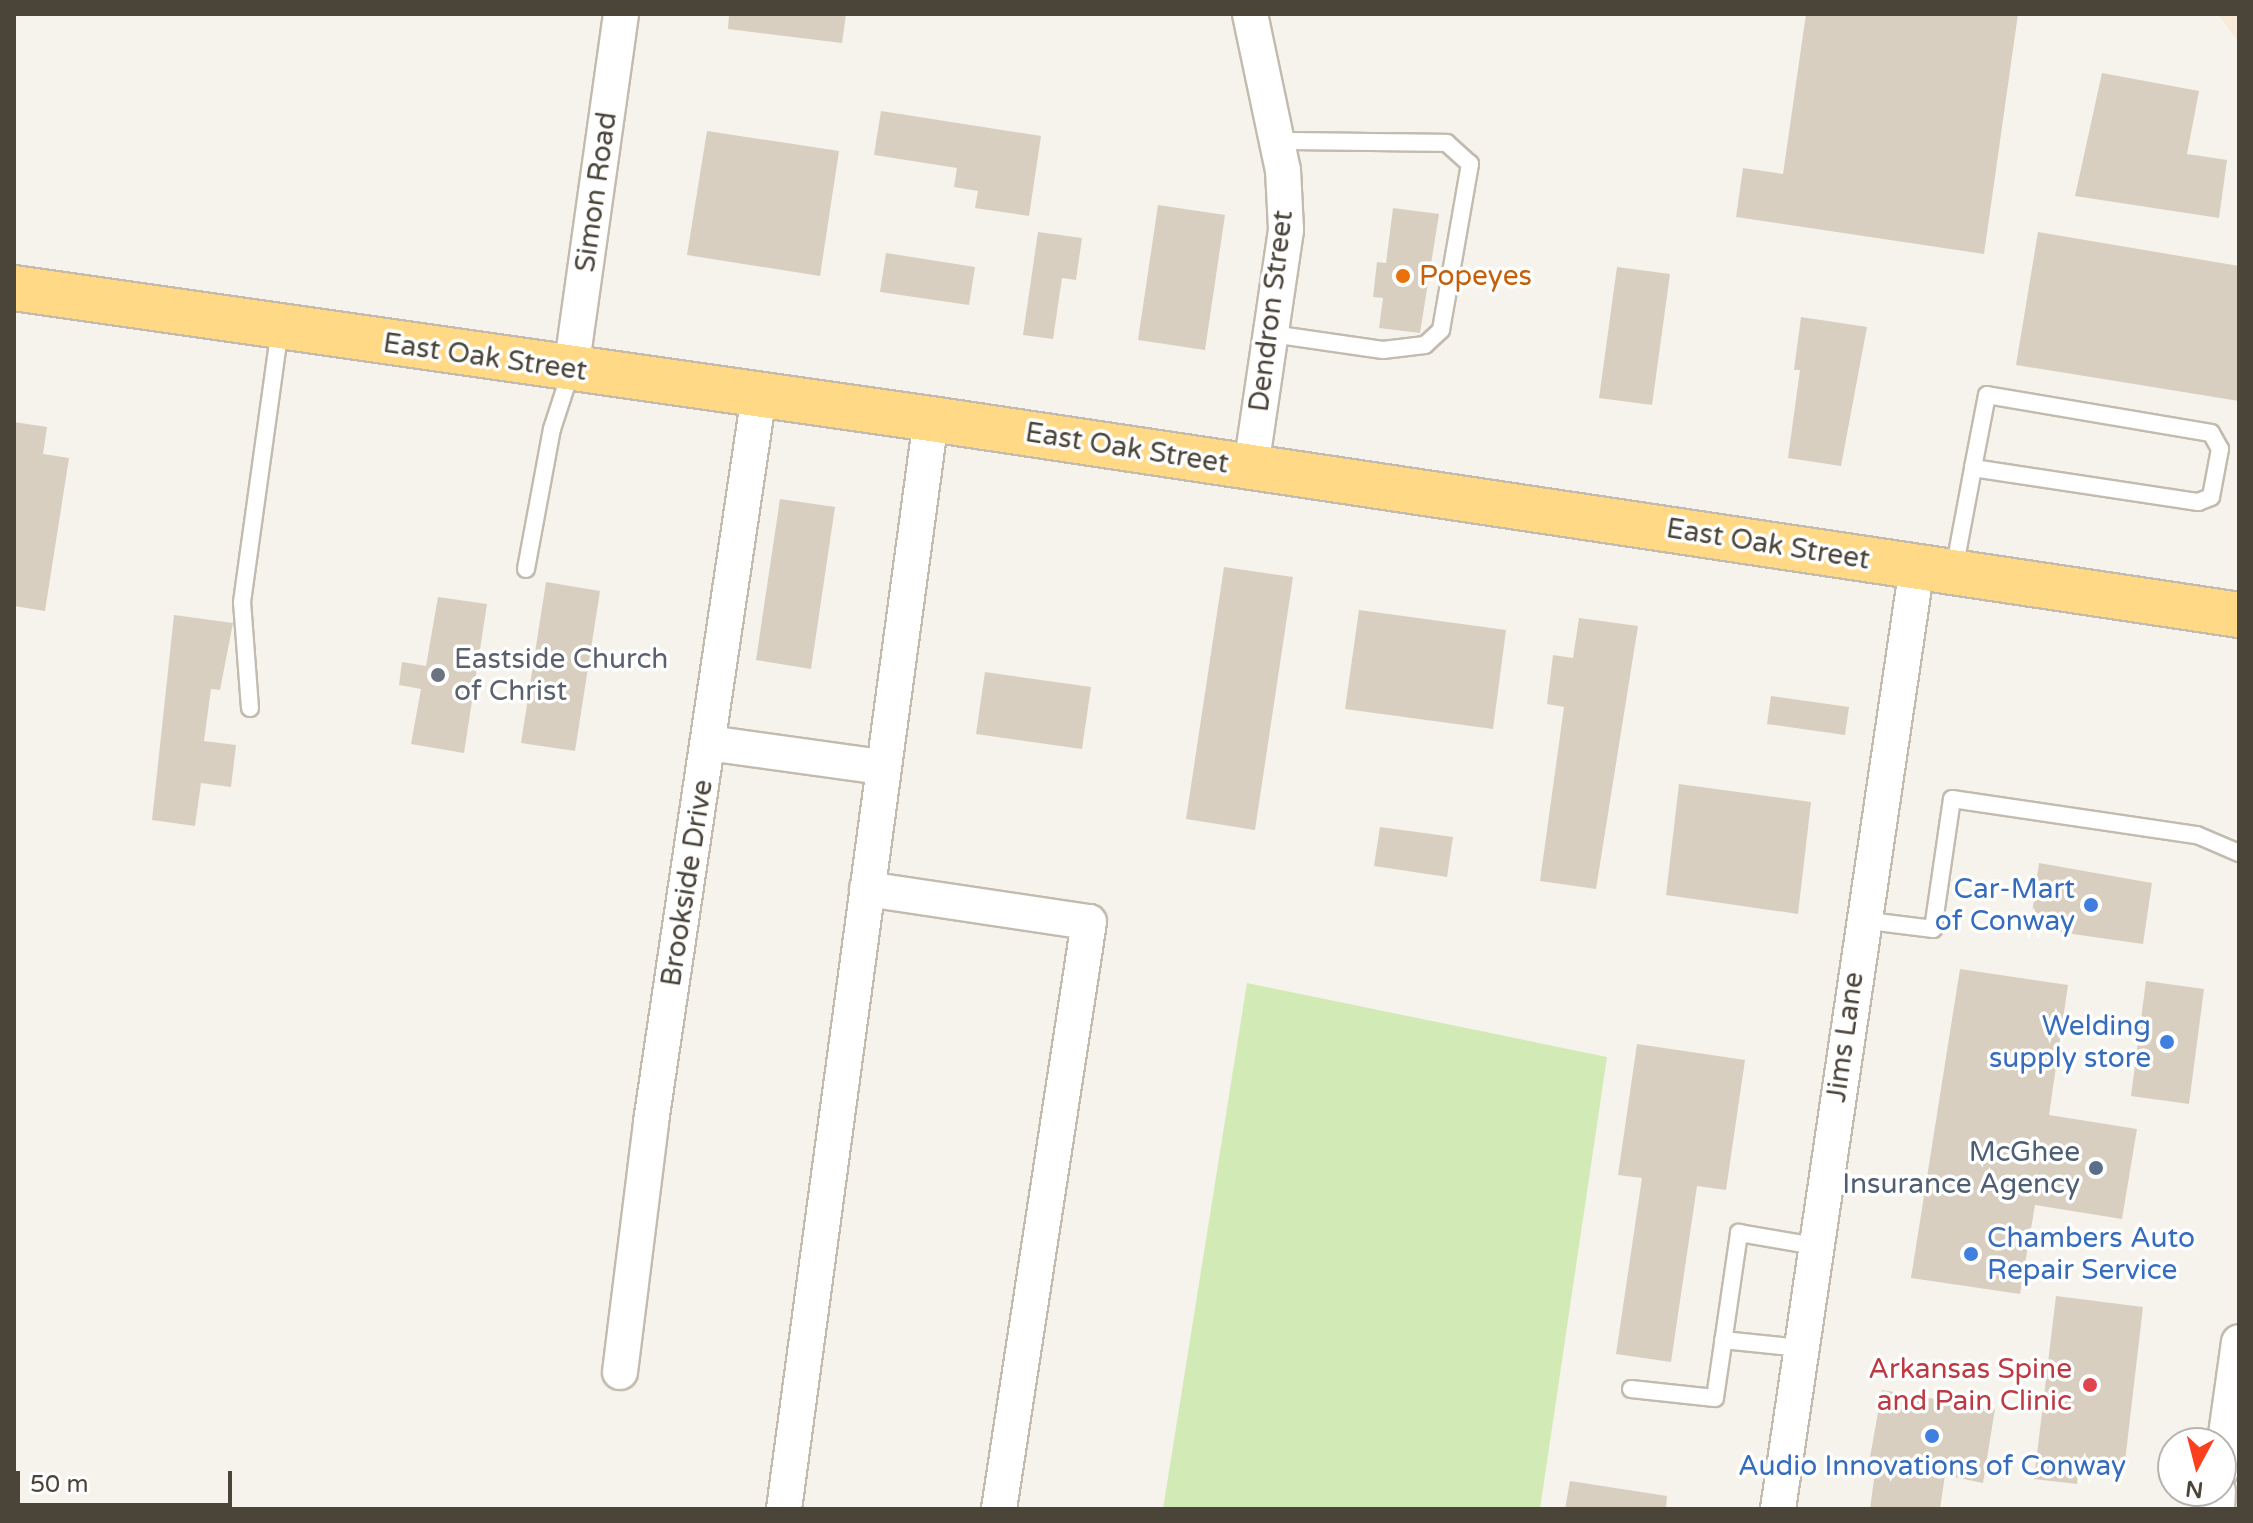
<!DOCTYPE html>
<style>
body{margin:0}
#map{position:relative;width:2253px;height:1523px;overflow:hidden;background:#f6f3ec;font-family:"Varela Round",sans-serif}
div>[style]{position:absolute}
.commercial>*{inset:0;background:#f7ead8}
.green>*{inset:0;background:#d2eab5}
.building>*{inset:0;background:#d8cfc1}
.roads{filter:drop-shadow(2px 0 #c2bbae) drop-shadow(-2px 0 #c2bbae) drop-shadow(0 2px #c2bbae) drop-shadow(0 -2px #c2bbae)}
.service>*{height:16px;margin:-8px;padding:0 8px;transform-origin:8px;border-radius:8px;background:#fff}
.minor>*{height:34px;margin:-17px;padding:0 17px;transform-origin:17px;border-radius:17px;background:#fff}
.trunk>*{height:44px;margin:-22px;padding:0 22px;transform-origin:22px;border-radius:22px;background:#ffd985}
.dots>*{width:22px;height:22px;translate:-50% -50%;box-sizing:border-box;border:4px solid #fff;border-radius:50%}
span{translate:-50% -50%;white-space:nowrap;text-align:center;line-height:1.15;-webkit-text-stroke:7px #fff;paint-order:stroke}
.street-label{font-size:28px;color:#4b4439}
.food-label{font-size:28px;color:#c56008}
.left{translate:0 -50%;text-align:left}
.worship-label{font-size:28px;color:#5b616d}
.shop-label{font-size:28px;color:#366cbe}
.right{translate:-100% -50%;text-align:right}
.service-label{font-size:28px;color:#4e5e75}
.health-label{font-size:28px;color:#be3a42}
.frame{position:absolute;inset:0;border:16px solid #4b4439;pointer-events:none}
.north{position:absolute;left:2157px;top:1427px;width:80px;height:80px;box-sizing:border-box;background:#fff;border:2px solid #b7b4b0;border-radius:50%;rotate:187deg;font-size:22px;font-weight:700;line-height:32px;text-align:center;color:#4b4439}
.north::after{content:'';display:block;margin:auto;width:28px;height:36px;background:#fc3f1d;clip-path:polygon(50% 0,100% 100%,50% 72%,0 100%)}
.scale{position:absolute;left:16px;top:1471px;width:216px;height:36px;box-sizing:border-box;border:4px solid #4b4439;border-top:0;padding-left:10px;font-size:24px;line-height:28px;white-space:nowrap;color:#4b4439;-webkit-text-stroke:6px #fff;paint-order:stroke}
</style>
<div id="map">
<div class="commercial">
<i style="clip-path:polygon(2218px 14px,2239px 14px,2239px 43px)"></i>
</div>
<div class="green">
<i style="clip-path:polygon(1247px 983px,1607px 1057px,1540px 1509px,1163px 1509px)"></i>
</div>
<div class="building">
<i style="clip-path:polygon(729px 14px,846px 14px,842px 43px,728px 29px)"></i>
<i style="clip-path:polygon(1806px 14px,2018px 14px,1984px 254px,1736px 217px,1743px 168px,1783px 174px)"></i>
<i style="clip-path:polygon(2102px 73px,2199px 91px,2187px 154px,2227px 160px,2219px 218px,2075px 196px)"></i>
<i style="clip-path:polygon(881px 111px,1041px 136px,1029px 216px,975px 208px,978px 191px,954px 187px,957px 168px,874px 155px)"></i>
<i style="clip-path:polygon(707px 131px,839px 151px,820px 276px,687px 255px)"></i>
<i style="clip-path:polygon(1158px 205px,1225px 215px,1205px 350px,1138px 340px)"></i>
<i style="clip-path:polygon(1393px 208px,1439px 214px,1420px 333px,1379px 328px,1383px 298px,1373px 297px,1377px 262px,1386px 263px)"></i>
<i style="clip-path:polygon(1038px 232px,1082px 238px,1076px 280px,1062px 278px,1053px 339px,1023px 335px)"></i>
<i style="clip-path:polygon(2038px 232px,2239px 266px,2239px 401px,2016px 365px)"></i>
<i style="clip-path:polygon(886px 253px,975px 267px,969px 305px,880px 292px)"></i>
<i style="clip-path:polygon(1617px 267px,1670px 274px,1652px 405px,1599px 398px)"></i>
<i style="clip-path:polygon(1801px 317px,1867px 327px,1841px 466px,1788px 458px,1800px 370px,1794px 370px)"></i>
<i style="clip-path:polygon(14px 422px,47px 427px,43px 454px,69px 458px,45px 611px,14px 606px)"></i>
<i style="clip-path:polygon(780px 499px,835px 507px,811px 669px,756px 660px)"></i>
<i style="clip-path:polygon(1224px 567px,1293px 577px,1255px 830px,1186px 819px)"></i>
<i style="clip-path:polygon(546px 582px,600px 591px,575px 751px,521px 743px)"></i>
<i style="clip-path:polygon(438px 597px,487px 604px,464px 753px,411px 744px,421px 689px,399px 685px,402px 662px,426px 666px)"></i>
<i style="clip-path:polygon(1359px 610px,1506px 630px,1493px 729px,1345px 709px)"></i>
<i style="clip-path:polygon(174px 615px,233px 623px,220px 690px,211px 689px,204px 741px,236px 745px,231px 787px,201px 783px,195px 826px,152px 820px)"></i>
<i style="clip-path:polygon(1579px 618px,1638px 626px,1596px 889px,1540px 881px,1564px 707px,1547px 704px,1553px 655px,1573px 658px)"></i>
<i style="clip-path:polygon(985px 672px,1091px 687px,1082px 749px,976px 734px)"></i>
<i style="clip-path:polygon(1771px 696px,1849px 707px,1845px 735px,1767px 724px)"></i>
<i style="clip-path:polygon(1679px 784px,1811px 802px,1798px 914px,1666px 895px)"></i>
<i style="clip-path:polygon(1380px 827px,1453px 837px,1447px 877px,1374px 866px)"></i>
<i style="clip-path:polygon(2039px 863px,2152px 883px,2143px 944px,2030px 928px)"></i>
<i style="clip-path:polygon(1960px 969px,2068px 985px,2049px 1115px,2137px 1129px,2122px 1219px,2035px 1205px,2020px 1294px,1911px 1278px)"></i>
<i style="clip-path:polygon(2146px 981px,2204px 989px,2189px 1104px,2131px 1096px)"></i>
<i style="clip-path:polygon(1637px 1044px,1745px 1060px,1726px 1190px,1697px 1186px,1671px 1362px,1616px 1354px,1642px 1178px,1618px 1175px)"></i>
<i style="clip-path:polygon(2056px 1296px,2143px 1307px,2124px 1470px,2079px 1464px,2077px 1484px,2034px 1479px)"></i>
<i style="clip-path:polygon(1882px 1390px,1995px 1409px,1983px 1483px,1945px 1475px,1940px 1509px,1870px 1509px,1876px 1465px,1869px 1463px)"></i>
<i style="clip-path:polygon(1570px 1481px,1667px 1496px,1666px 1509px,1565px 1509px)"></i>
</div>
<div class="roads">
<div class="service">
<i style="left:1272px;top:334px;width:112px;rotate:8.2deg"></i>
<i style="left:1383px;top:350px;width:42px;rotate:-6.8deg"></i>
<i style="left:1425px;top:345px;width:22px;rotate:-43deg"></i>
<i style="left:1441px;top:330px;width:169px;rotate:-80.1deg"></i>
<i style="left:1470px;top:164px;width:31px;rotate:-138deg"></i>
<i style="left:1447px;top:143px;width:170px;rotate:-179.3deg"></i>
<i style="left:526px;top:569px;width:142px;rotate:-79.5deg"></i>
<i style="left:552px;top:429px;width:61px;rotate:-71.9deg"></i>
<i style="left:1954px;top:570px;width:104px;rotate:-79.4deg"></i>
<i style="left:1973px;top:468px;width:228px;rotate:8.6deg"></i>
<i style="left:2198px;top:502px;width:14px;rotate:-21deg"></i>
<i style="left:2211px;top:497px;width:49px;rotate:-79.4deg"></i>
<i style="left:2220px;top:449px;width:18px;rotate:-119deg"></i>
<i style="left:2211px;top:433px;width:227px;rotate:-170.4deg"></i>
<i style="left:1987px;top:395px;width:74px;rotate:100.9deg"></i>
<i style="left:250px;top:708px;width:106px;rotate:-94.3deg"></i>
<i style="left:242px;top:602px;width:276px;rotate:-82.1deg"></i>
<i style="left:1861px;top:920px;width:73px;rotate:7.1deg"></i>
<i style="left:1933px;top:929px;width:131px;rotate:-81.7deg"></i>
<i style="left:1952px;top:799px;width:248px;rotate:8.4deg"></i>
<i style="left:2197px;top:835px;width:46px;rotate:23.2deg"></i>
<i style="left:1723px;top:1340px;width:78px;rotate:5.9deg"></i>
<i style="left:1631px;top:1389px;width:84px;rotate:6.1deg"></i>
<i style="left:1715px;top:1398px;width:167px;rotate:-81.7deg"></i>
<i style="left:1739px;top:1233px;width:77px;rotate:9.7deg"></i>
</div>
<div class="minor">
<i style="left:1250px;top:14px;width:159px;rotate:78.1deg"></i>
<i style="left:1283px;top:170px;width:60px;rotate:87.1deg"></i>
<i style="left:1286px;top:230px;width:240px;rotate:98.4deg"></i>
<i style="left:571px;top:370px;width:359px;rotate:-82deg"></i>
<i style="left:708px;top:743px;width:176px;rotate:7.9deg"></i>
<i style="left:867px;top:889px;width:224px;rotate:8.5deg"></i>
<i style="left:1089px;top:922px;width:594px;rotate:98.72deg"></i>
<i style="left:620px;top:1372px;width:252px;rotate:-82.9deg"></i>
<i style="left:651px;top:1122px;width:735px;rotate:-81.55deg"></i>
<i style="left:2221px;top:1470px;width:129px;rotate:-82deg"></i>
<i style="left:784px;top:1509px;width:1100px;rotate:-82.32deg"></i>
<i style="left:1778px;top:1509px;width:953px;rotate:-81.61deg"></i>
<i style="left:2217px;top:1509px;width:18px;rotate:-87deg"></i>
</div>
<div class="trunk">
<i style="left:14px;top:288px;width:926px;rotate:8.13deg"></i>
<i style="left:931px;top:419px;width:1323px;rotate:8.52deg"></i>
</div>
</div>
<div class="dots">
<i style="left:1403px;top:276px;background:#e8710a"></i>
<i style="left:438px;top:675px;background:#6b7280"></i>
<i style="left:2091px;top:905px;background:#3f7fe0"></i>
<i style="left:2167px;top:1042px;background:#3f7fe0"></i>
<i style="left:2096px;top:1168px;background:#5c6f8a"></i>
<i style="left:1971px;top:1254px;background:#3f7fe0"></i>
<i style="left:2090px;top:1385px;background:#e0444e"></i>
<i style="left:1932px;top:1436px;background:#3f7fe0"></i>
</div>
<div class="street-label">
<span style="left:596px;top:192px;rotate:-82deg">Simon Road</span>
<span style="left:1271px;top:311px;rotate:-83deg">Dendron Street</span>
<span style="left:485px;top:357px;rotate:8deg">East Oak Street</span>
<span style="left:1127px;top:448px;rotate:9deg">East Oak Street</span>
<span style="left:1768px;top:544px;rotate:9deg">East Oak Street</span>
<span style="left:687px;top:883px;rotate:-81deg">Brookside Drive</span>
<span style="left:1845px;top:1037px;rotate:-82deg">Jims Lane</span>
</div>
<div class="food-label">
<span class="left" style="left:1419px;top:276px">Popeyes</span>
</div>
<div class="worship-label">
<span class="left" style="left:454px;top:675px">Eastside Church<br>of Christ</span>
</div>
<div class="shop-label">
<span class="right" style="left:2075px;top:905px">Car-Mart<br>of Conway</span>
<span class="right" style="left:2151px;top:1042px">Welding<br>supply store</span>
<span class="left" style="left:1987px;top:1254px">Chambers Auto<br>Repair Service</span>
<span style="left:1932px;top:1466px">Audio Innovations of Conway</span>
</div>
<div class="service-label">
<span class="right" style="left:2080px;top:1168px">McGhee<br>Insurance Agency</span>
</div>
<div class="health-label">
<span class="right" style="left:2072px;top:1385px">Arkansas Spine<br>and Pain Clinic</span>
</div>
<div class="frame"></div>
<div class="north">N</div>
<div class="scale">50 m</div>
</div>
